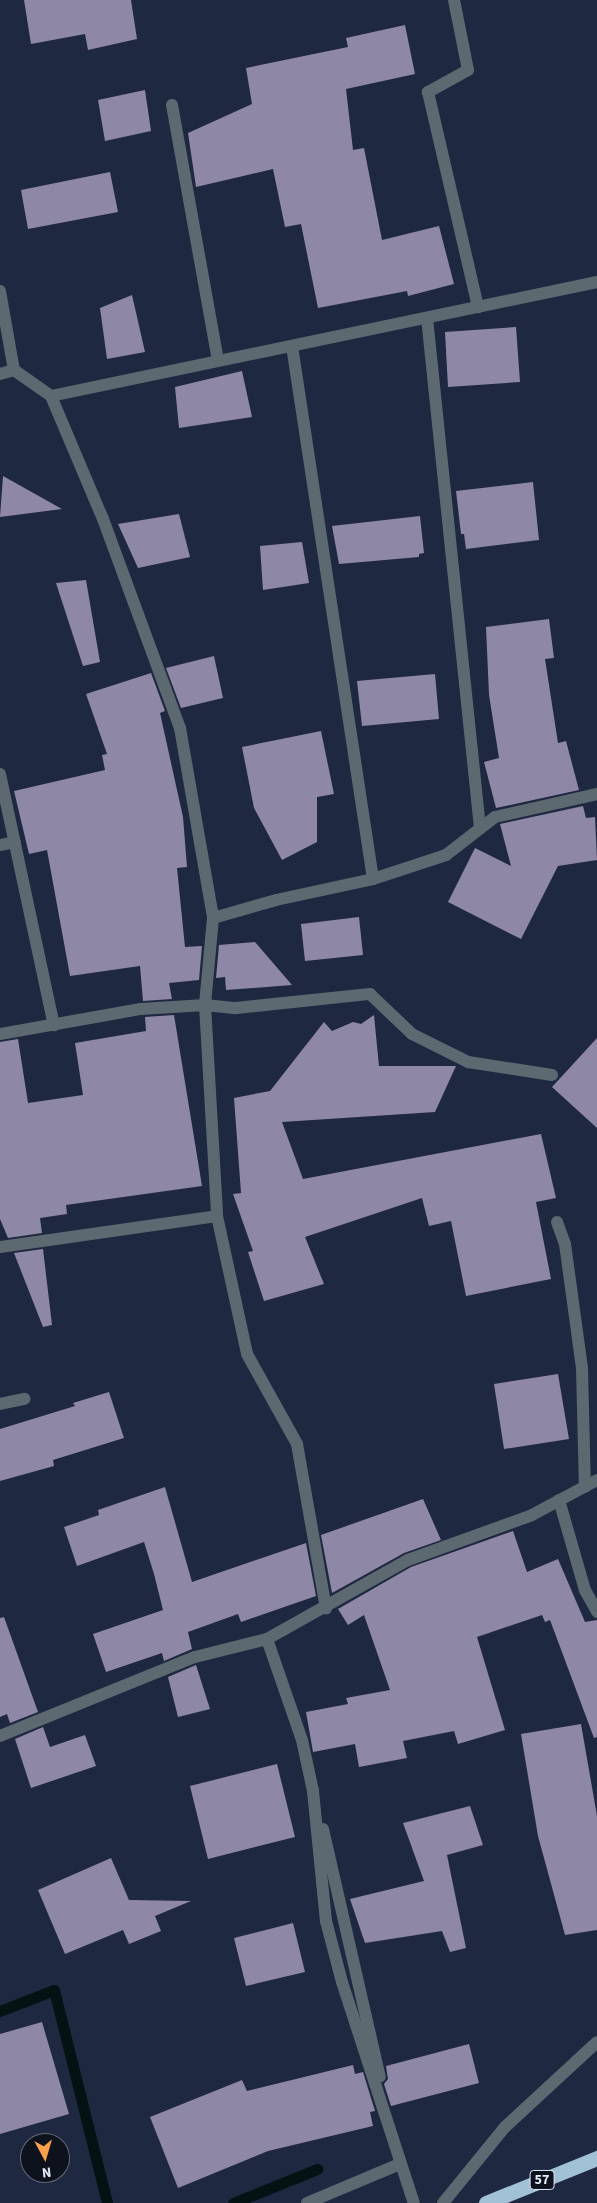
<!DOCTYPE html>
<style>
body{margin:0}
#map{position:relative;width:597px;height:2203px;overflow:hidden;background:#1f2841;font-family:"Source Sans 3",sans-serif}
div>[style]{position:absolute}
.stream>*{height:11px;margin:-5.5px;padding:0 5.5px;transform-origin:5.5px;border-radius:5.5px;background:#051214}
.building>*{inset:0;background:#8f87a6}
.minor>*{height:12px;margin:-6px;padding:0 6px;transform-origin:6px;border-radius:6px;background:#5c6971}
.highway>*{height:15px;margin:-7.5px;padding:0 7.5px;transform-origin:7.5px;border-radius:7.5px;background:#a0c1d6}
span{translate:-50% -50%;white-space:nowrap;text-align:center;line-height:1.15;-webkit-text-stroke:5px #0d121d;paint-order:stroke}
.shield-label span{padding:1px 4px;background:#0d121d;border:1px solid;border-radius:4px;-webkit-text-stroke-width:0}
.shield-label{font-size:14px;color:#e4ebfc;font-weight:700}
.north{position:absolute;left:20px;top:2133px;width:50px;height:50px;box-sizing:border-box;background:#0d121d;border:1px solid #636976;border-radius:50%;rotate:174deg;font-size:14px;font-weight:700;line-height:20px;text-align:center;color:#e4ebfc}
.north::after{content:'';display:block;margin:auto;width:18px;height:22px;background:#f9a04d;clip-path:polygon(50% 0,100% 100%,50% 72%,0 100%)}
</style>
<div id="map">
<div class="stream">
<i style="left:0;top:2011px;width:58px;rotate:-21.3deg"></i>
<i style="left:54px;top:1990px;width:219px;rotate:76deg"></i>
<i style="left:233px;top:2203px;width:91px;rotate:-22deg"></i>
</div>
<div class="building">
<i style="clip-path:polygon(24px 0,131px 0,137px 39px,88px 50px,85px 34px,31px 44px)"></i>
<i style="clip-path:polygon(405px 25px,415px 74px,346px 89px,353px 150px,364px 148px,382px 240px,439px 226px,454px 284px,408px 296px,407px 291px,318px 308px,301px 224px,285px 227px,273px 169px,196px 187px,188px 133px,252px 104px,246px 68px,348px 47px,346px 38px)"></i>
<i style="clip-path:polygon(145px 90px,151px 131px,105px 141px,98px 100px)"></i>
<i style="clip-path:polygon(110px 172px,118px 212px,28px 229px,21px 190px)"></i>
<i style="clip-path:polygon(132px 295px,145px 352px,107px 359px,100px 308px)"></i>
<i style="clip-path:polygon(516px 327px,520px 382px,448px 387px,445px 332px)"></i>
<i style="clip-path:polygon(242px 371px,252px 417px,179px 428px,175px 387px)"></i>
<i style="clip-path:polygon(3px 476px,62px 509px,0 517px)"></i>
<i style="clip-path:polygon(533px 482px,539px 540px,466px 549px,464px 534px,461px 534px,456px 491px)"></i>
<i style="clip-path:polygon(179px 514px,190px 557px,138px 568px,118px 524px)"></i>
<i style="clip-path:polygon(420px 516px,424px 553px,419px 554px,419px 557px,339px 564px,332px 526px)"></i>
<i style="clip-path:polygon(302px 542px,309px 583px,263px 590px,260px 546px)"></i>
<i style="clip-path:polygon(86px 580px,100px 662px,83px 666px,56px 583px)"></i>
<i style="clip-path:polygon(549px 619px,554px 658px,545px 659px,558px 743px,566px 741px,579px 790px,496px 808px,484px 762px,499px 758px,489px 695px,486px 627px)"></i>
<i style="clip-path:polygon(214px 656px,223px 698px,181px 708px,166px 668px)"></i>
<i style="clip-path:polygon(151px 673px,165px 711px,160px 713px,183px 817px,187px 867px,177px 868px,185px 947px,202px 946px,199px 980px,169px 983px,172px 999px,143px 1001px,140px 966px,70px 976px,47px 850px,29px 854px,14px 791px,105px 770px,102px 755px,107px 754px,86px 694px)"></i>
<i style="clip-path:polygon(435px 674px,439px 719px,362px 726px,357px 681px)"></i>
<i style="clip-path:polygon(321px 731px,334px 794px,317px 797px,317px 842px,282px 860px,254px 808px,242px 747px)"></i>
<i style="clip-path:polygon(583px 806px,586px 818px,595px 817px,597px 860px,558px 866px,521px 939px,448px 902px,475px 848px,511px 866px,500px 824px)"></i>
<i style="clip-path:polygon(359px 917px,363px 955px,305px 961px,301px 924px)"></i>
<i style="clip-path:polygon(255px 942px,292px 985px,226px 990px,225px 977px,216px 978px,219px 945px)"></i>
<i style="clip-path:polygon(174px 1015px,202px 1186px,66px 1205px,67px 1214px,40px 1218px,42px 1233px,8px 1238px,0 1219px,0 1042px,18px 1039px,28px 1103px,83px 1095px,75px 1043px,146px 1031px,145px 1017px)"></i>
<i style="clip-path:polygon(374px 1015px,379px 1066px,456px 1066px,435px 1112px,282px 1122px,303px 1179px,541px 1134px,556px 1198px,536px 1202px,551px 1279px,466px 1296px,451px 1221px,429px 1226px,422px 1198px,305px 1237px,324px 1284px,264px 1301px,248px 1252px,253px 1251px,233px 1194px,241px 1193px,234px 1098px,270px 1091px,324px 1022px,332px 1031px,353px 1022px,361px 1024px)"></i>
<i style="clip-path:polygon(597px 1038px,597px 1128px,552px 1087px)"></i>
<i style="clip-path:polygon(43px 1249px,52px 1325px,43px 1327px,14px 1253px)"></i>
<i style="clip-path:polygon(558px 1374px,569px 1439px,504px 1449px,494px 1384px)"></i>
<i style="clip-path:polygon(109px 1392px,124px 1438px,53px 1460px,54px 1466px,0 1481px,0 1429px,75px 1406px,73px 1403px)"></i>
<i style="clip-path:polygon(165px 1487px,192px 1582px,306px 1543px,316px 1596px,241px 1622px,238px 1614px,188px 1632px,192px 1649px,164px 1661px,162px 1653px,106px 1672px,93px 1634px,163px 1610px,154px 1574px,144px 1542px,77px 1566px,64px 1527px,99px 1515px,98px 1510px)"></i>
<i style="clip-path:polygon(423px 1499px,441px 1540px,404px 1553px,332px 1593px,321px 1535px)"></i>
<i style="clip-path:polygon(513px 1531px,527px 1572px,558px 1559px,585px 1622px,597px 1620px,597px 1737px,594px 1738px,550px 1620px,545px 1622px,542px 1615px,477px 1637px,505px 1730px,458px 1744px,454px 1731px,403px 1741px,407px 1758px,359px 1767px,355px 1744px,313px 1752px,306px 1712px,348px 1704px,346px 1698px,390px 1690px,364px 1615px,348px 1625px,338px 1609px,411px 1567px)"></i>
<i style="clip-path:polygon(4px 1617px,38px 1712px,10px 1723px,7px 1714px,0 1717px,0 1618px)"></i>
<i style="clip-path:polygon(196px 1665px,210px 1709px,178px 1717px,168px 1677px)"></i>
<i style="clip-path:polygon(581px 1724px,597px 1816px,597px 1930px,565px 1935px,538px 1836px,521px 1734px)"></i>
<i style="clip-path:polygon(43px 1727px,50px 1747px,85px 1735px,96px 1766px,31px 1788px,15px 1739px)"></i>
<i style="clip-path:polygon(277px 1764px,295px 1837px,208px 1859px,190px 1786px)"></i>
<i style="clip-path:polygon(470px 1806px,483px 1845px,447px 1855px,466px 1948px,450px 1952px,442px 1931px,365px 1943px,350px 1899px,424px 1881px,403px 1823px)"></i>
<i style="clip-path:polygon(111px 1858px,129px 1900px,191px 1901px,155px 1916px,161px 1931px,129px 1944px,123px 1930px,65px 1954px,38px 1890px)"></i>
<i style="clip-path:polygon(293px 1923px,305px 1972px,246px 1986px,234px 1938px)"></i>
<i style="clip-path:polygon(42px 2022px,69px 2114px,0 2134px,0 2034px)"></i>
<i style="clip-path:polygon(469px 2044px,479px 2083px,391px 2106px,384px 2084px,388px 2079px,386px 2066px)"></i>
<i style="clip-path:polygon(353px 2065px,355px 2074px,363px 2072px,375px 2111px,370px 2112px,373px 2126px,268px 2151px,178px 2188px,150px 2117px,242px 2080px,247px 2091px)"></i>
</div>
<div class="minor">
<i style="left:454px;top:0;width:71px;rotate:78.7deg"></i>
<i style="left:468px;top:70px;width:46px;rotate:151.2deg"></i>
<i style="left:428px;top:92px;width:221px;rotate:76.9deg"></i>
<i style="left:172px;top:105px;width:260px;rotate:79.8deg"></i>
<i style="left:0;top:291px;width:80px;rotate:80deg"></i>
<i style="left:14px;top:370px;width:45px;rotate:35.1deg"></i>
<i style="left:51px;top:396px;width:134px;rotate:67.1deg"></i>
<i style="left:103px;top:519px;width:223px;rotate:69.8deg"></i>
<i style="left:180px;top:728px;width:193px;rotate:80.1deg"></i>
<i style="left:213px;top:918px;width:87px;rotate:95.3deg"></i>
<i style="left:205px;top:1005px;width:211px;rotate:86.7deg"></i>
<i style="left:217px;top:1216px;width:141px;rotate:77.7deg"></i>
<i style="left:247px;top:1354px;width:103px;rotate:60.9deg"></i>
<i style="left:297px;top:1444px;width:167px;rotate:80deg"></i>
<i style="left:427px;top:318px;width:513px;rotate:84.07deg"></i>
<i style="left:292px;top:346px;width:539px;rotate:81.36deg"></i>
<i style="left:0;top:374px;width:15px;rotate:-16deg"></i>
<i style="left:51px;top:396px;width:558px;rotate:-11.79deg"></i>
<i style="left:0;top:774px;width:257px;rotate:77.9deg"></i>
<i style="left:0;top:845px;width:15px;rotate:-11deg"></i>
<i style="left:213px;top:918px;width:66px;rotate:-15.9deg"></i>
<i style="left:276px;top:900px;width:99px;rotate:-12.2deg"></i>
<i style="left:373px;top:879px;width:77px;rotate:-18.2deg"></i>
<i style="left:446px;top:855px;width:62px;rotate:-37.8deg"></i>
<i style="left:495px;top:817px;width:105px;rotate:-12.7deg"></i>
<i style="left:0;top:1034px;width:143px;rotate:-10.1deg"></i>
<i style="left:141px;top:1009px;width:64px;rotate:-3.6deg"></i>
<i style="left:205px;top:1005px;width:31px;rotate:6deg"></i>
<i style="left:236px;top:1008px;width:135px;rotate:-6deg"></i>
<i style="left:370px;top:994px;width:58px;rotate:43.6deg"></i>
<i style="left:412px;top:1034px;width:63px;rotate:26.6deg"></i>
<i style="left:468px;top:1062px;width:85px;rotate:8.8deg"></i>
<i style="left:557px;top:1222px;width:23px;rotate:70deg"></i>
<i style="left:565px;top:1244px;width:125px;rotate:82.2deg"></i>
<i style="left:582px;top:1368px;width:119px;rotate:88.6deg"></i>
<i style="left:0;top:1247px;width:219px;rotate:-8.1deg"></i>
<i style="left:0;top:1404px;width:25px;rotate:-12deg"></i>
<i style="left:559px;top:1500px;width:94px;rotate:73.9deg"></i>
<i style="left:585px;top:1590px;width:25px;rotate:61deg"></i>
<i style="left:267px;top:1639px;width:107px;rotate:70.9deg"></i>
<i style="left:302px;top:1740px;width:52px;rotate:77.8deg"></i>
<i style="left:313px;top:1791px;width:131px;rotate:84.3deg"></i>
<i style="left:326px;top:1921px;width:63px;rotate:75.3deg"></i>
<i style="left:342px;top:1982px;width:232px;rotate:72deg"></i>
<i style="left:0;top:1736px;width:210px;rotate:-22.1deg"></i>
<i style="left:195px;top:1657px;width:74px;rotate:-14deg"></i>
<i style="left:267px;top:1639px;width:162px;rotate:-29.3deg"></i>
<i style="left:408px;top:1560px;width:132px;rotate:-19.9deg"></i>
<i style="left:532px;top:1515px;width:74px;rotate:-28.3deg"></i>
<i style="left:323px;top:1829px;width:254px;rotate:77.1deg"></i>
<i style="left:307px;top:2203px;width:101px;rotate:-22.8deg"></i>
<i style="left:400px;top:2164px;width:6px;rotate:-99deg"></i>
<i style="left:443px;top:2203px;width:98px;rotate:-50.8deg"></i>
<i style="left:505px;top:2127px;width:125px;rotate:-42.7deg"></i>
</div>
<div class="highway">
<i style="left:486px;top:2203px;width:120px;rotate:-22.1deg"></i>
</div>
<div class="shield-label">
<span style="left:542px;top:2180px">57</span>
</div>
<div class="north">N</div>
</div>
